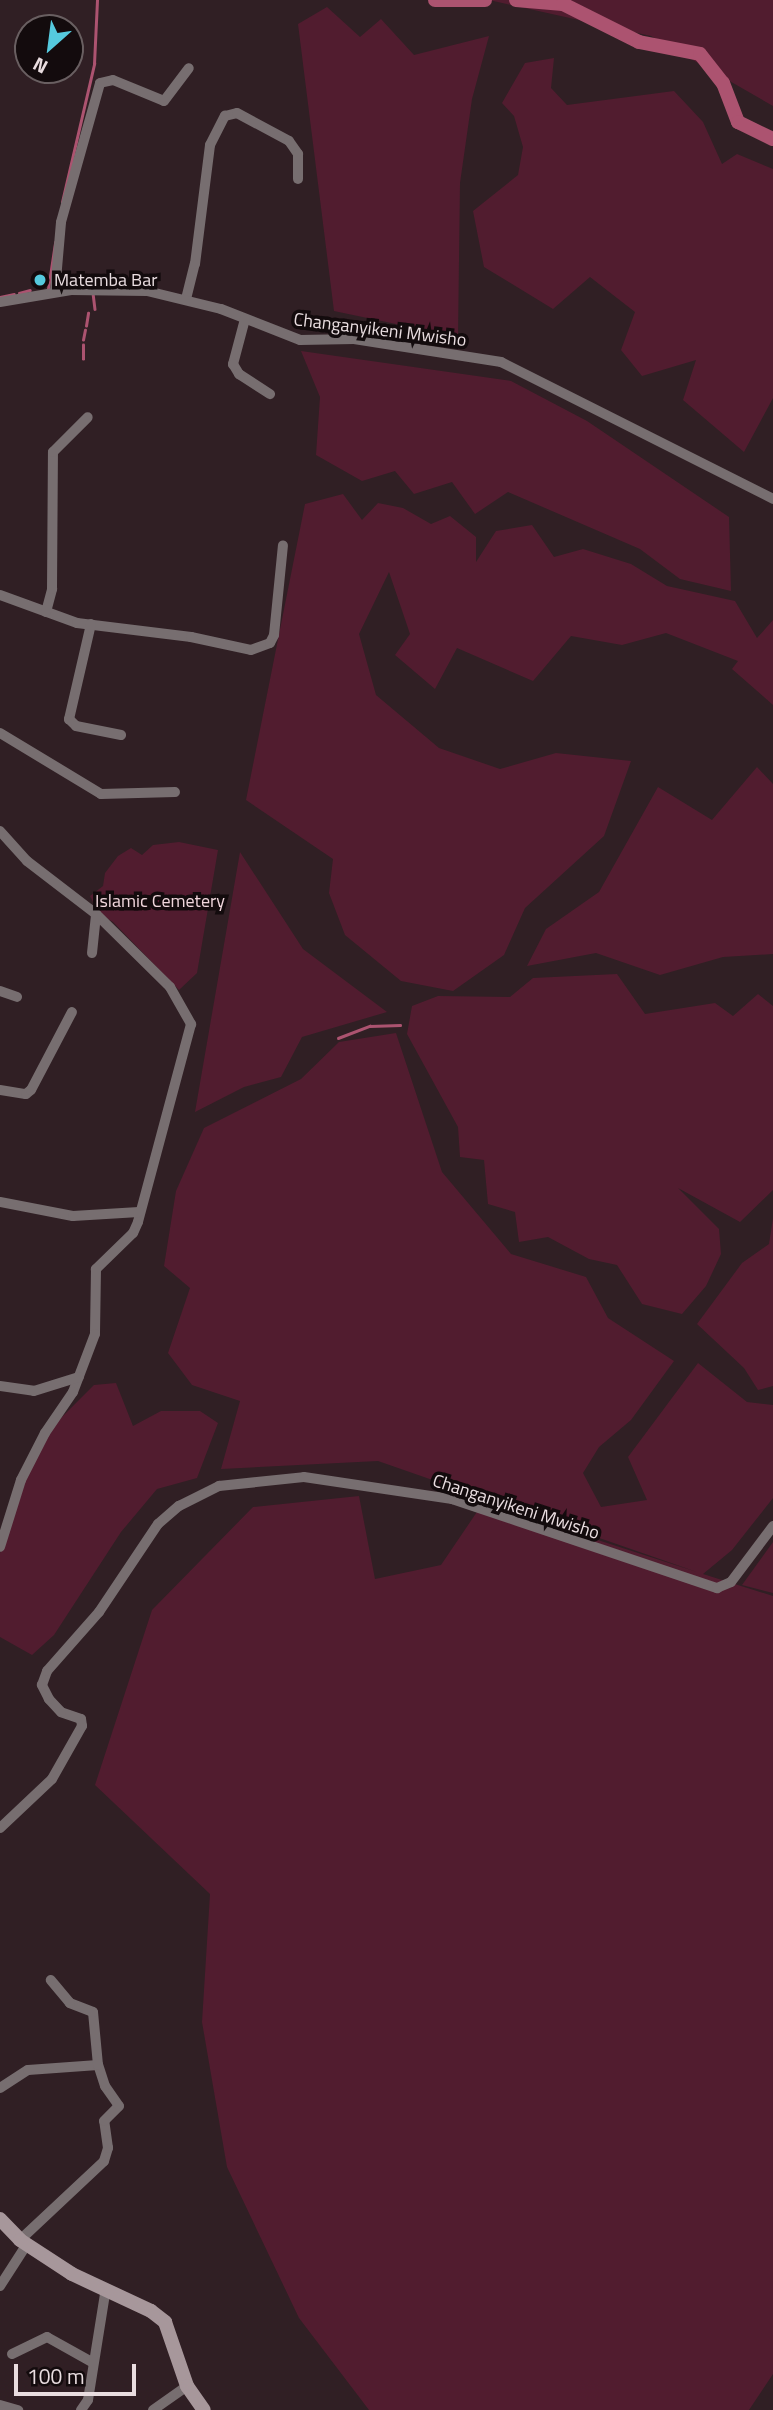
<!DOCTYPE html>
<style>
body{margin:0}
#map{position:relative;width:773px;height:2410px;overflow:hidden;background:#301f24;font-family:"Titillium Web",sans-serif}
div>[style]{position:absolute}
.green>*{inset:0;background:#511c2f}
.stream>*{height:2.5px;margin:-1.25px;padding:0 1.25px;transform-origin:1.25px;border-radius:1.25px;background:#ac5370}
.river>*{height:14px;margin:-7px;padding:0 7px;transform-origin:7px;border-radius:7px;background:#ac5370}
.street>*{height:10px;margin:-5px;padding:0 5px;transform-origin:5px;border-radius:5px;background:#776e70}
.secondary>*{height:14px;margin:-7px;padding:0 7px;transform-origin:7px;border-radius:7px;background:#a7979b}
.dots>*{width:19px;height:19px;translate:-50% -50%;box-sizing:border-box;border:4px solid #130b0d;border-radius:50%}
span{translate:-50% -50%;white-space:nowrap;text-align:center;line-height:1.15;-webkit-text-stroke:7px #130b0d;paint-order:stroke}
.poi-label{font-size:18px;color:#e9dde0}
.left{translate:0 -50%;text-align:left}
.street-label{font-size:18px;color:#e9dde0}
.park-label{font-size:18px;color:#f1d7dd}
.north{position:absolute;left:14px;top:14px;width:70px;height:70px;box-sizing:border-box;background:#130b0d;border:2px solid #695f61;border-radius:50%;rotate:208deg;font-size:19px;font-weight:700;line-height:28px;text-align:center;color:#e9dde0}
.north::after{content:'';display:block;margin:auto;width:24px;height:32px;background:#55cade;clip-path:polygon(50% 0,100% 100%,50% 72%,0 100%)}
.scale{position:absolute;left:14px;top:2364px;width:122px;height:32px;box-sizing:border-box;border:4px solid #e9dde0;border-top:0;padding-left:9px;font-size:21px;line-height:24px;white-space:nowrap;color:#e9dde0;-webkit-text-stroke:5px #130b0d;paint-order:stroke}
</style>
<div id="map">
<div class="green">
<i style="clip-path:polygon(489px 0,773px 0,773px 106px,651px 36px)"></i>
<i style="clip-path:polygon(327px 7px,360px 37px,381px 19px,414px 55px,489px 36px,472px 99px,460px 183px,458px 337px,334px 311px,298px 24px)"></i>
<i style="clip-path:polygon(554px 58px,551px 88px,567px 105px,674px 91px,703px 122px,722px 164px,737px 154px,773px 169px,773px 398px,744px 452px,683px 400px,696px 360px,642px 376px,621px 350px,635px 312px,590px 277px,553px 309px,484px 267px,473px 211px,518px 175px,523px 147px,514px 116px,502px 103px,525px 63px)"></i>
<i style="clip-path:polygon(301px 351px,511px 381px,587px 421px,729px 517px,731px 591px,680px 579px,640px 549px,508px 492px,475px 514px,452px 482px,414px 494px,395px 471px,362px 481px,316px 455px,320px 397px)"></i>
<i style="clip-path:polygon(343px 494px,362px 520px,378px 503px,403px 508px,431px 524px,450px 516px,476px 537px,476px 562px,496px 531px,532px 525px,554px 557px,583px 549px,631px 564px,667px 586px,735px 601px,757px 638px,773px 620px,773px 705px,732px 669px,738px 661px,666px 633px,622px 645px,571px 636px,533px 681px,457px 648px,435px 689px,395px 655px,410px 634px,389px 572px,359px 634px,376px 695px,439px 748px,500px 769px,556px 753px,631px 761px,604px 836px,525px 908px,504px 955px,453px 991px,401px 981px,345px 935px,329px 893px,333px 859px,246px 800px,305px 504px)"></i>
<i style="clip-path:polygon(757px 767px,773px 784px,773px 954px,723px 957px,660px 975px,596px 953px,527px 966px,546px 929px,599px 892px,658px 787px,712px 820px)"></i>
<i style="clip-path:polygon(179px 842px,218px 850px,197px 973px,179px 990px,113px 922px,99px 914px,90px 896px,103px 886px,105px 873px,118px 856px,131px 848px,142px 855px,153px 845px)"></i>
<i style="clip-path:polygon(240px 852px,303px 949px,387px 1012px,302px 1037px,281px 1077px,244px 1087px,195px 1112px)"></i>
<i style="clip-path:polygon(617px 974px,645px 1014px,715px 1003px,733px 1016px,758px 994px,773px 1006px,773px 1190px,740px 1222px,678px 1188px,719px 1229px,721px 1254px,706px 1286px,682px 1314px,642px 1304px,617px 1265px,589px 1259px,548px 1237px,519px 1242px,515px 1212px,488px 1204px,484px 1160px,460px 1157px,458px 1127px,407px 1034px,412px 1006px,438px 996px,510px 997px,533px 978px)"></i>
<i style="clip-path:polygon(396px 1033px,442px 1172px,511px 1254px,586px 1277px,608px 1318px,674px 1361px,631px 1420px,599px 1447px,583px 1473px,601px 1507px,647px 1500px,628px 1457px,698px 1363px,747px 1402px,773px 1405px,773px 1498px,732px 1550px,703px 1574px,773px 1596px,773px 2374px,749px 2410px,369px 2410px,299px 2318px,227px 2167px,202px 2022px,210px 1894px,95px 1785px,152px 1610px,253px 1507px,359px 1496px,375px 1579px,441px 1565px,483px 1503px,697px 1572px,378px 1461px,221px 1469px,240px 1401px,192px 1385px,168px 1353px,190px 1288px,164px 1266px,176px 1191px,204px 1128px,301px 1079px,339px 1042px)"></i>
<i style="clip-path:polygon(773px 1218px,773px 1386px,758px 1390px,744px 1368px,697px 1324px,742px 1263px,769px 1244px)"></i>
<i style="clip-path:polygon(116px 1383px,133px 1426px,161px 1411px,200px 1411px,218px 1423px,197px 1478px,157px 1489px,121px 1532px,54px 1635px,32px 1655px,0 1637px,0 1553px,19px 1484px,52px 1427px,94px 1385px)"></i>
<i style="clip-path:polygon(773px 1542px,773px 1593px,742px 1585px)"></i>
</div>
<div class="stream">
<i style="left:62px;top:202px;width:142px;rotate:-76.9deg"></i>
<i style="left:94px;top:64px;width:64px;rotate:-87.3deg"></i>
<i style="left:48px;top:289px;width:47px;rotate:-81.3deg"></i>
<i style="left:19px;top:293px;width:11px;rotate:-15deg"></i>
<i style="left:93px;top:293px;width:16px;rotate:83deg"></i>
<i style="left:0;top:297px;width:14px;rotate:-12deg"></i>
<i style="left:86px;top:326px;width:13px;rotate:-81deg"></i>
<i style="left:83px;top:340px;width:10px;rotate:-79deg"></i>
<i style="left:83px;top:359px;width:14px;rotate:-90deg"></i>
<i style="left:338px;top:1038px;width:34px;rotate:-21deg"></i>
<i style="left:370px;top:1026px;width:30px;rotate:-2deg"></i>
</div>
<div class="river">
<i style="left:435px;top:0;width:50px"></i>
<i style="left:516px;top:0;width:47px;rotate:4.9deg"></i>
<i style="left:563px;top:4px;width:85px;rotate:26.6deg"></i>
<i style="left:639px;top:42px;width:62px;rotate:11.1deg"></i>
<i style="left:700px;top:54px;width:37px;rotate:52deg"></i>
<i style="left:723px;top:83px;width:42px;rotate:69deg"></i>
<i style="left:738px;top:122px;width:39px;rotate:26deg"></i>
</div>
<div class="street">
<i style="left:55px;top:291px;width:69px;rotate:-85deg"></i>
<i style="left:61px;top:222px;width:144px;rotate:-74.3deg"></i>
<i style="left:100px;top:83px;width:13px;rotate:-13deg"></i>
<i style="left:113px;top:80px;width:55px;rotate:22.4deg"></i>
<i style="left:164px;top:101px;width:41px;rotate:-52.9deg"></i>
<i style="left:186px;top:299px;width:36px;rotate:-76deg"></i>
<i style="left:195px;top:264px;width:120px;rotate:-82.8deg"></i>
<i style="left:210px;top:145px;width:33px;rotate:-63deg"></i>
<i style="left:225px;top:116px;width:12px;rotate:-14deg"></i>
<i style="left:237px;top:113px;width:59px;rotate:28.3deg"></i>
<i style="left:289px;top:141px;width:16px;rotate:55deg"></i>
<i style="left:298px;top:154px;width:25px;rotate:90deg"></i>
<i style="left:0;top:302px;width:72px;rotate:-9.6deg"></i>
<i style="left:71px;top:290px;width:76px;rotate:0.8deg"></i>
<i style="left:147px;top:291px;width:76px;rotate:13.7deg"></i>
<i style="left:221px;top:309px;width:85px;rotate:21.4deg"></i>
<i style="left:300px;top:340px;width:54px;rotate:-1.1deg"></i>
<i style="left:354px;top:339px;width:149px;rotate:8.9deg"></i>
<i style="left:501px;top:362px;width:305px;rotate:26.7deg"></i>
<i style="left:245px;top:319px;width:47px;rotate:104.9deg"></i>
<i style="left:233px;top:364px;width:12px;rotate:59deg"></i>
<i style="left:239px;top:374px;width:37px;rotate:33deg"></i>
<i style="left:0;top:595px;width:82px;rotate:20deg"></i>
<i style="left:77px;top:623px;width:115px;rotate:7deg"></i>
<i style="left:191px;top:637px;width:61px;rotate:12.2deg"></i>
<i style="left:251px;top:650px;width:20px;rotate:-20deg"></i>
<i style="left:270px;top:643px;width:9px;rotate:-63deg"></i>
<i style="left:274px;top:635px;width:90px;rotate:-84.3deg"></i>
<i style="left:46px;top:612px;width:24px;rotate:-75deg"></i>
<i style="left:52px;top:589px;width:137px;rotate:-89.6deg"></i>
<i style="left:53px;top:452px;width:49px;rotate:-45deg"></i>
<i style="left:91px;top:624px;width:98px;rotate:103deg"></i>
<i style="left:69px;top:719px;width:10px;rotate:45deg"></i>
<i style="left:76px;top:726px;width:46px;rotate:11.3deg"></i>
<i style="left:0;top:733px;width:118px;rotate:31.1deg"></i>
<i style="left:101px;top:794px;width:74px;rotate:-1.5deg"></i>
<i style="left:0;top:831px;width:40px;rotate:48deg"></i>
<i style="left:27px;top:861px;width:87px;rotate:37.5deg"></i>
<i style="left:96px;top:914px;width:104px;rotate:44.6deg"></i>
<i style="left:170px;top:987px;width:43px;rotate:60.4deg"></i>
<i style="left:191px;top:1024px;width:205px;rotate:105deg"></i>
<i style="left:138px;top:1222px;width:12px;rotate:114deg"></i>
<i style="left:133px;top:1233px;width:52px;rotate:135.8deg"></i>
<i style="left:96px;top:1269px;width:65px;rotate:90.9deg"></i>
<i style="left:95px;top:1334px;width:62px;rotate:110.8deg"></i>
<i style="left:73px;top:1392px;width:50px;rotate:124.3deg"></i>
<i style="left:45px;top:1433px;width:53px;rotate:117.1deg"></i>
<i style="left:21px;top:1480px;width:70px;rotate:107.4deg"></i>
<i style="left:92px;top:953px;width:39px;rotate:-84deg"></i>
<i style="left:0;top:991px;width:18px;rotate:19deg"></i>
<i style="left:0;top:1090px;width:26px;rotate:9deg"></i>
<i style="left:26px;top:1094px;width:6px;rotate:-39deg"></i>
<i style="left:31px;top:1090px;width:88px;rotate:-62.3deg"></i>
<i style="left:0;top:1202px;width:74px;rotate:10.9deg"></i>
<i style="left:73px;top:1216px;width:66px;rotate:-3.5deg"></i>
<i style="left:0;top:1386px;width:34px;rotate:8deg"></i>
<i style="left:34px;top:1391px;width:47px;rotate:-17.3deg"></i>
<i style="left:0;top:1828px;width:71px;rotate:-43.3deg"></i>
<i style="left:52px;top:1779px;width:61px;rotate:-60.5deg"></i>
<i style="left:82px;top:1726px;width:7px;rotate:-98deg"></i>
<i style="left:81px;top:1719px;width:21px;rotate:-161deg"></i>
<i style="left:61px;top:1712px;width:18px;rotate:-133deg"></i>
<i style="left:49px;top:1699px;width:16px;rotate:-117deg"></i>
<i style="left:42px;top:1685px;width:15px;rotate:-70deg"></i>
<i style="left:47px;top:1671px;width:79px;rotate:-48.6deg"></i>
<i style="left:99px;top:1612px;width:106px;rotate:-56.2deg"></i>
<i style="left:158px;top:1524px;width:28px;rotate:-41deg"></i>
<i style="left:179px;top:1506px;width:45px;rotate:-26.6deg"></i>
<i style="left:219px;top:1486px;width:85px;rotate:-6deg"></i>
<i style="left:304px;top:1477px;width:150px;rotate:8.5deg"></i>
<i style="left:452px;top:1499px;width:280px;rotate:18.6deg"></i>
<i style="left:717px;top:1588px;width:15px;rotate:-23deg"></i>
<i style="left:731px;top:1582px;width:70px;rotate:-53.1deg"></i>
<i style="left:0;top:2088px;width:33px;rotate:-33deg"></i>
<i style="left:28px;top:2070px;width:70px;rotate:-4.1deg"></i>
<i style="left:20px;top:2240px;width:115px;rotate:-43.2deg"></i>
<i style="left:104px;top:2161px;width:14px;rotate:-73deg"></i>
<i style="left:108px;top:2148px;width:27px;rotate:-98deg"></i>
<i style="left:104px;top:2121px;width:21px;rotate:-45deg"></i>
<i style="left:119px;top:2106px;width:24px;rotate:-125deg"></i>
<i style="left:105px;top:2086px;width:22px;rotate:-108deg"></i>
<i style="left:98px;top:2065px;width:53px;rotate:-95.4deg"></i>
<i style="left:93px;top:2012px;width:25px;rotate:-159deg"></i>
<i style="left:70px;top:2003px;width:30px;rotate:-130deg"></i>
<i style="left:0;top:2286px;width:50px;rotate:-57.3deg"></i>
<i style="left:12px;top:2354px;width:39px;rotate:-26deg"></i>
<i style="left:47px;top:2337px;width:51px;rotate:29.1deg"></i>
<i style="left:0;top:2405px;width:19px;rotate:16deg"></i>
<i style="left:81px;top:2410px;width:12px;rotate:-55deg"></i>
<i style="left:88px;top:2400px;width:113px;rotate:-80.9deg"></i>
<i style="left:153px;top:2410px;width:42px;rotate:-35.2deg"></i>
</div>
<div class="secondary">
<i style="left:0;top:2219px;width:29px;rotate:46deg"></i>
<i style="left:20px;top:2240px;width:62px;rotate:33.2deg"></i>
<i style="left:72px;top:2274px;width:87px;rotate:25.1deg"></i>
<i style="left:151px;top:2311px;width:18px;rotate:38deg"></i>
<i style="left:165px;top:2322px;width:68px;rotate:71deg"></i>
<i style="left:187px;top:2386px;width:29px;rotate:55deg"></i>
</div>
<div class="dots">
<i style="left:40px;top:280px;background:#55cade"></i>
</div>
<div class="poi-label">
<span class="left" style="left:54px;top:280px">Matemba Bar</span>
</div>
<div class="street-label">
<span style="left:380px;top:330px;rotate:7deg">Changanyikeni Mwisho</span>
<span style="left:516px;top:1507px;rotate:18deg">Changanyikeni Mwisho</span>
</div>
<div class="park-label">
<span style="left:160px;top:901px">Islamic Cemetery</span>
</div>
<div class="north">N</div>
<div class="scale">100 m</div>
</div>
